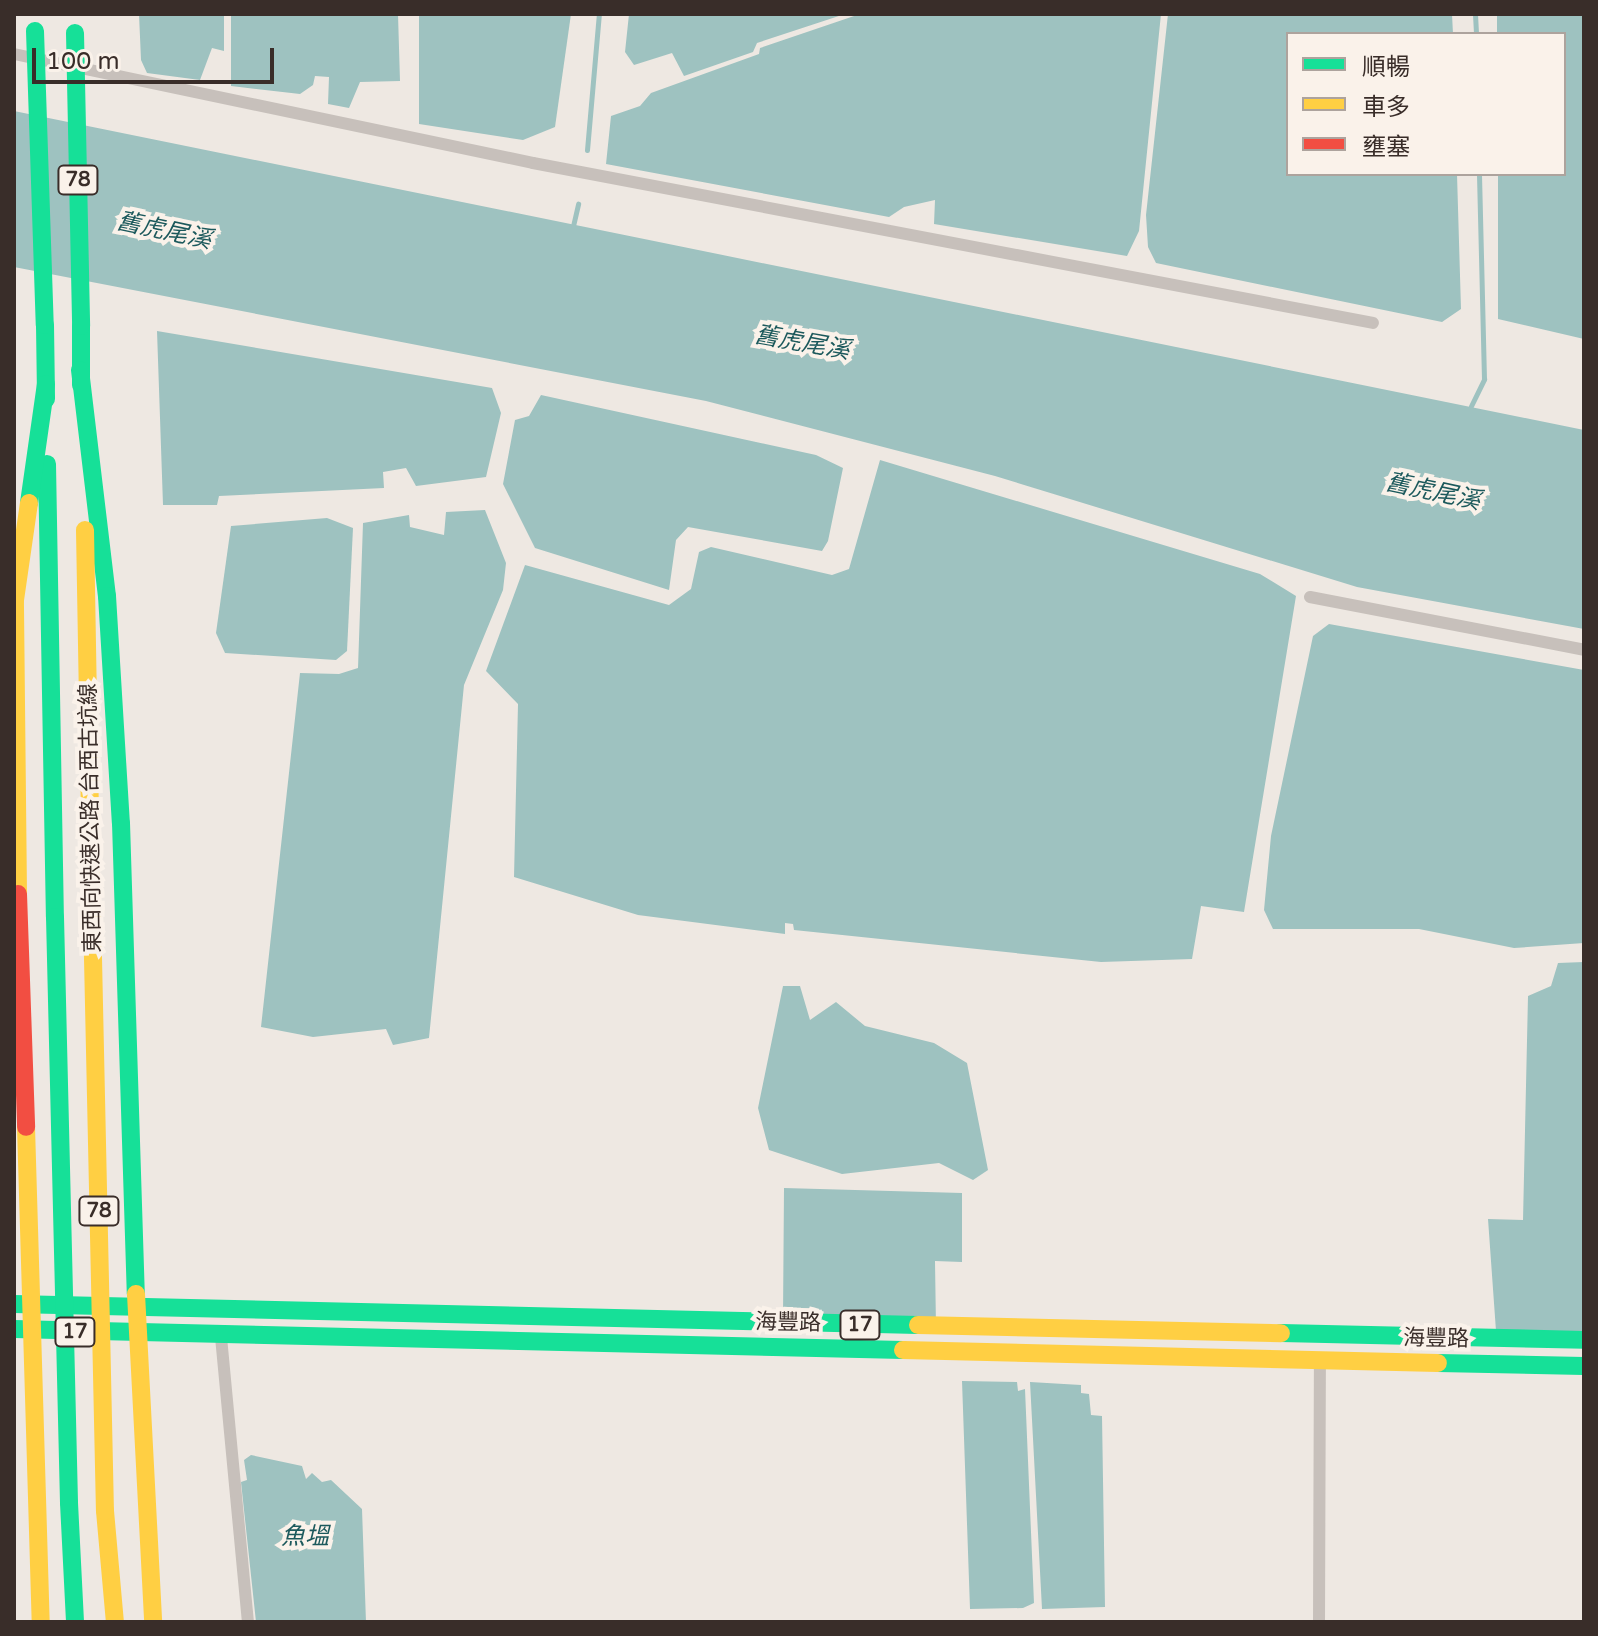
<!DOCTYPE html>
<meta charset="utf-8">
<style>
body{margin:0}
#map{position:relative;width:1598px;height:1636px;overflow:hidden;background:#eee8e2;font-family:"Varela Round","Noto Sans TC",sans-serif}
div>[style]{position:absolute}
.water>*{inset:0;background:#9ec2c0}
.stream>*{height:5px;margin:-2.5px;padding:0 2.5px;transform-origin:2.5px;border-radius:2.5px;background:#9ec2c0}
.street>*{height:12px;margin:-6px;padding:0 6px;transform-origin:6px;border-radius:6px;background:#c7c0bb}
.fast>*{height:18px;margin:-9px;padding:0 9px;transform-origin:9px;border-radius:9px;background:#16e098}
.slow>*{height:18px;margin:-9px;padding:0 9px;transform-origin:9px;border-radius:9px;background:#ffcf43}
.jam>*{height:18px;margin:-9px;padding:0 9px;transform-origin:9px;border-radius:9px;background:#f24e42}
.fast-bridge>*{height:18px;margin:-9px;padding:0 9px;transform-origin:9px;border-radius:9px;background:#16e098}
.slow-bridge>*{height:18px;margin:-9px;padding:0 9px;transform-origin:9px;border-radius:9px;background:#ffcf43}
span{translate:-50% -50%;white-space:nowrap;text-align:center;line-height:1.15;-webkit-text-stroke:8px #faf2ea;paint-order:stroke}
.shield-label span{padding:2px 6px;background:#faf2ea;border:2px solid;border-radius:6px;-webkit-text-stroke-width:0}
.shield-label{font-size:20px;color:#392d29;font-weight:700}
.street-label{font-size:22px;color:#392d29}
.water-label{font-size:24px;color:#1c595c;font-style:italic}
.frame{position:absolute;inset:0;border:16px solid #392d29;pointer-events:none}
.legend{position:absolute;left:1286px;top:32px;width:280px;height:144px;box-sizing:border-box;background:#faf2ea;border:2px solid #ada39d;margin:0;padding:10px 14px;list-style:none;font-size:24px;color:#392d29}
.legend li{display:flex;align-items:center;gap:16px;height:40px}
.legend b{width:40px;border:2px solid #ada39d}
.scale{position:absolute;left:32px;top:48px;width:242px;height:36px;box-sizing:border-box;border:4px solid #392d29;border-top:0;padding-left:10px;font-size:24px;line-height:28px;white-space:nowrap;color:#392d29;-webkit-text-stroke:6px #faf2ea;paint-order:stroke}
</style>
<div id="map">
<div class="water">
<i style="clip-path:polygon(139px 14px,224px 14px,224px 51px,212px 48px,200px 80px,147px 73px,141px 60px)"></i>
<i style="clip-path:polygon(231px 14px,398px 14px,400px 81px,360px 82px,349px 108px,328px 104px,329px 77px,315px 76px,313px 85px,300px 94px,231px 86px)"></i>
<i style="clip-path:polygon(419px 14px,571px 14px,555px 127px,523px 140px,419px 124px)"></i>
<i style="clip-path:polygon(629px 14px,845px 14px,757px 43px,753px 52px,684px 76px,672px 53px,634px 65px,625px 52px)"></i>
<i style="clip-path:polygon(860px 14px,1161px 14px,1139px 231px,1127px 256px,934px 224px,935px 200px,904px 207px,889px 217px,606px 164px,611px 116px,640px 106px,651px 93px,759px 54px,760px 48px)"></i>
<i style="clip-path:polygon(1168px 14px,1452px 14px,1453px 34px,1288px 34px,1288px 174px,1457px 174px,1461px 309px,1442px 322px,1156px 263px,1148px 247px,1146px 215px)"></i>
<i style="clip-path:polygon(1497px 14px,1584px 14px,1584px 339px,1498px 319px,1498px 174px,1564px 174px,1564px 34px,1497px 34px)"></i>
<i style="clip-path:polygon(14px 111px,1584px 430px,1584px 629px,1357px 587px,995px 476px,706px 401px,14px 267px)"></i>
<i style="clip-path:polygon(157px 331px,492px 388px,501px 413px,486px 477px,416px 486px,406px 468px,383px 472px,384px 488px,219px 496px,217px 505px,163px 505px)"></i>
<i style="clip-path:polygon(541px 395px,816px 455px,843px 468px,828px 541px,822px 551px,688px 527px,676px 540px,669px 590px,535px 548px,503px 484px,515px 420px,529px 416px)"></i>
<i style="clip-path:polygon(880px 460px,1260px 574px,1296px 596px,1244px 912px,1201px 906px,1192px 959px,1101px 962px,794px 930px,793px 924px,785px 923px,785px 934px,638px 915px,514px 877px,518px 704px,486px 671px,525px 565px,669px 605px,691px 589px,699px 552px,711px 547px,832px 575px,849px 569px)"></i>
<i style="clip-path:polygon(485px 510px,506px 563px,503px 590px,464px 685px,429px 1038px,393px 1045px,386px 1029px,313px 1037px,261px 1027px,300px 673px,339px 674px,358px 668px,363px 523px,409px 515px,410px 527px,444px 535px,446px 512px)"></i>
<i style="clip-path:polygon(327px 518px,353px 528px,347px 651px,336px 660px,225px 653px,216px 633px,231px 526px)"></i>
<i style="clip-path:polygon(1329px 624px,1584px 670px,1584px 943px,1514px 948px,1419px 929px,1273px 929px,1264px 910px,1271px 836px,1313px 636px)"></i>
<i style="clip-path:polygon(1584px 962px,1584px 1333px,1496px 1331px,1488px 1219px,1523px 1220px,1528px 996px,1551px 986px,1558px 963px)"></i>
<i style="clip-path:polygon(783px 986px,800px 986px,810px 1020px,836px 1002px,865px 1026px,934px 1043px,967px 1063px,988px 1170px,973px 1180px,939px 1163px,842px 1174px,769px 1150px,758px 1108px)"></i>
<i style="clip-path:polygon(784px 1188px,962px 1193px,962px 1262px,935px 1261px,936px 1327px,783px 1316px)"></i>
<i style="clip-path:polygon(962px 1381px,1017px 1382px,1018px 1391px,1025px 1389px,1034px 1603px,1023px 1608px,970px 1609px)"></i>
<i style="clip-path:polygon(1030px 1382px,1081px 1385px,1081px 1393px,1089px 1394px,1091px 1415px,1102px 1416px,1105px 1607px,1042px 1609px)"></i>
<i style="clip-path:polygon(251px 1455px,302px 1466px,306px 1479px,312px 1473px,322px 1482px,331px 1480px,362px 1509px,366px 1622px,256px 1622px,241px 1482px,247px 1480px,244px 1460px)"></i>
</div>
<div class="stream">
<i style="left:1475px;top:14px;width:20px;rotate:87deg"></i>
<i style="left:587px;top:150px;width:137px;rotate:-85deg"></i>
<i style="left:573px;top:226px;width:23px;rotate:-77deg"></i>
<i style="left:1471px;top:406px;width:30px;rotate:-64deg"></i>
<i style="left:1484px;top:379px;width:205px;rotate:-91.4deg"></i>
</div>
<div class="street">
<i style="left:14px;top:54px;width:530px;rotate:11.86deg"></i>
<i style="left:533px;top:163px;width:855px;rotate:10.78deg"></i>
<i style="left:1310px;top:597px;width:279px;rotate:10.9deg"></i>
<i style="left:221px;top:1337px;width:286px;rotate:84.6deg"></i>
<i style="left:1319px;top:1622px;width:259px;rotate:-89.8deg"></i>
</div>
<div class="fast">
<i style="left:45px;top:325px;width:74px;rotate:89.2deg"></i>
<i style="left:81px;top:326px;width:59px;rotate:90deg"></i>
<i style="left:80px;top:370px;width:228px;rotate:83.2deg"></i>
<i style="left:107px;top:596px;width:227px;rotate:86.5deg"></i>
<i style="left:121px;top:823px;width:471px;rotate:88.2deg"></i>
<i style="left:47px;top:464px;width:453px;rotate:89deg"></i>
<i style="left:29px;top:503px;width:120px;rotate:-81.9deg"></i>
<i style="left:14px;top:1304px;width:904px;rotate:1.33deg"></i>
<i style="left:14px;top:1329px;width:889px;rotate:1.35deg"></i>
<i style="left:1281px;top:1333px;width:303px;rotate:1.3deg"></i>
<i style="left:1438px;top:1363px;width:146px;rotate:1.2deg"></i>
<i style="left:69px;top:1503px;width:119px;rotate:87.1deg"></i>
</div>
<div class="slow">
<i style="left:85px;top:530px;width:382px;rotate:89deg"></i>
<i style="left:18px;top:894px;width:294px;rotate:-90.6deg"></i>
<i style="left:15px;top:600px;width:98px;rotate:-81.8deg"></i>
<i style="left:26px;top:1127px;width:495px;rotate:88.3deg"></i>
<i style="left:136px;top:1294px;width:328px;rotate:87deg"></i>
<i style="left:918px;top:1325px;width:363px;rotate:1.3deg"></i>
<i style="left:903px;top:1350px;width:535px;rotate:1.39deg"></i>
<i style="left:105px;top:1511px;width:111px;rotate:84.9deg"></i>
</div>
<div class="jam">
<i style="left:18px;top:894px;width:233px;rotate:88deg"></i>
</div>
<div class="fast-bridge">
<i style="left:35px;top:31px;width:294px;rotate:88.1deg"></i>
<i style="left:75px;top:33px;width:293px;rotate:88.8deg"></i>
<i style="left:55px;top:917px;width:586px;rotate:88.63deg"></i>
</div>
<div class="slow-bridge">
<i style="left:92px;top:912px;width:599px;rotate:88.76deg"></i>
</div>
<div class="shield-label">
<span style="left:78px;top:180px">78</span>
<span style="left:99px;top:1211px">78</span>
<span style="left:860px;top:1325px">17</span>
<span style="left:75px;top:1332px">17</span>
</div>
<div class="street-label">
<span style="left:91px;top:818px;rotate:-91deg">東西向快速公路 台西古坑線</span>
<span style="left:788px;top:1323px;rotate:1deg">海豐路</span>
<span style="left:1436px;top:1339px;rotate:1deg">海豐路</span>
</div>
<div class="water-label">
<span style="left:164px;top:231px;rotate:12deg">舊虎尾溪</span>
<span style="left:802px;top:343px;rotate:10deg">舊虎尾溪</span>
<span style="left:1433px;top:492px;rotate:12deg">舊虎尾溪</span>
<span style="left:305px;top:1537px">魚塭</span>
</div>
<div class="frame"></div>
<ul class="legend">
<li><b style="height:10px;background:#16e098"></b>順暢</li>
<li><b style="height:10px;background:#ffcf43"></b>車多</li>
<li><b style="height:10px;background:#f24e42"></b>壅塞</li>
</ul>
<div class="scale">100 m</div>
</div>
